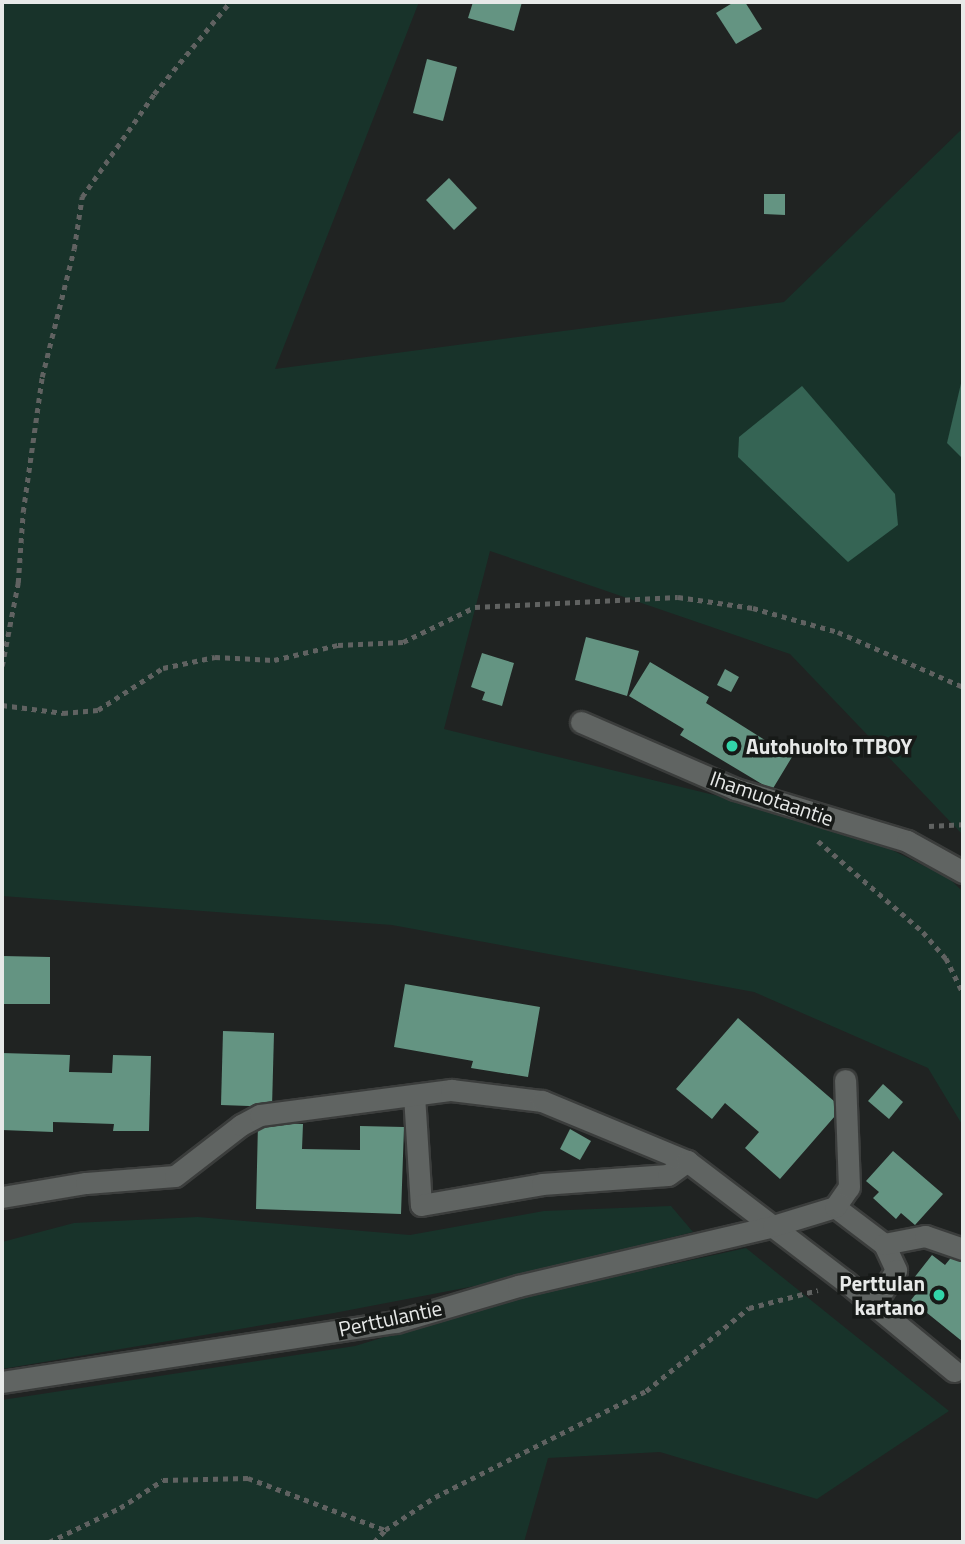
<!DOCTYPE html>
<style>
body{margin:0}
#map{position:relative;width:965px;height:1544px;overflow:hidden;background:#202322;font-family:"Titillium Web",sans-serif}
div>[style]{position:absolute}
.green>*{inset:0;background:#18332a}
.water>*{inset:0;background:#356454}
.building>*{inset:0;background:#649482}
.path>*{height:4.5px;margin-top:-2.25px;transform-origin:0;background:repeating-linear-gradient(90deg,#606261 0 5px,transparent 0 10px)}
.roads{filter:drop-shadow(2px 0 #3b3d3c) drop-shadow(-2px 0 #3b3d3c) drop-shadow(0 2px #3b3d3c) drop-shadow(0 -2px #3b3d3c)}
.minor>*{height:21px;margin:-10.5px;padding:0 10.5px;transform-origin:10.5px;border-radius:10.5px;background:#606462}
.dots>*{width:19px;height:19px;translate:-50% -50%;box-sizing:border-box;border:4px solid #171a18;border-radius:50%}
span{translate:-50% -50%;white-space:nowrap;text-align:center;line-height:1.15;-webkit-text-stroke:7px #171a18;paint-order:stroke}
.poi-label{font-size:21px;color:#e7e9e8;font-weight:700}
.left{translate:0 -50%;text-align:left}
.right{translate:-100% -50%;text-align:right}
.street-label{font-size:21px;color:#e7e9e8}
.frame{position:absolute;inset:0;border:4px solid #e7e9e8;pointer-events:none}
</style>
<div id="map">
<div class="green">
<i style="clip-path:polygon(2px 2px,419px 2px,275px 369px,784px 302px,963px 128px,963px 835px,790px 654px,490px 551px,444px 729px,845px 827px,949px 878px,963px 892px,963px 1126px,928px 1068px,754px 992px,392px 925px,2px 896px)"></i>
<i style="clip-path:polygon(671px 1206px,693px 1232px,480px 1285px,334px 1313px,2px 1369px,2px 1242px,74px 1223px,198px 1217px,410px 1235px,544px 1211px)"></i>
<i style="clip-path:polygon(746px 1248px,949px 1411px,817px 1499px,660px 1452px,548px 1458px,524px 1542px,2px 1542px,2px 1400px,355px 1346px,500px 1302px)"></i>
</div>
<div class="water">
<i style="clip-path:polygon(963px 375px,963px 459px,947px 443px)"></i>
<i style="clip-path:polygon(802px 386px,895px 494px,898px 525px,848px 562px,738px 457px,739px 437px)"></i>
</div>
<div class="building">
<i style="clip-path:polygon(473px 2px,522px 2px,514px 31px,468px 18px)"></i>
<i style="clip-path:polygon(734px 2px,745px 2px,762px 29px,736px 44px,716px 13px)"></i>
<i style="clip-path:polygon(427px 59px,457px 67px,443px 121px,413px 113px)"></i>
<i style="clip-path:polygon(449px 178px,477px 208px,454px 230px,426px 200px)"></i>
<i style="clip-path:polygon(764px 194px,785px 194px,785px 215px,764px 214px)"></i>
<i style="clip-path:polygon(586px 637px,639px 651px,627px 696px,575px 680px)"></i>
<i style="clip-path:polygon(482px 653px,514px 663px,502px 706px,482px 700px,485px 692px,471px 687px)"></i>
<i style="clip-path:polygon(650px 662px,709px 697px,706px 703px,792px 757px,772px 790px,680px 735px,684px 729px,629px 696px)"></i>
<i style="clip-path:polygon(725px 669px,739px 677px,731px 692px,717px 685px)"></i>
<i style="clip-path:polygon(2px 956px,50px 957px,50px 1004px,2px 1004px)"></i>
<i style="clip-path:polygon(405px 984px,540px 1007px,528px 1077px,471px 1068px,473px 1061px,394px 1047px)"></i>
<i style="clip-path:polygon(738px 1018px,842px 1108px,780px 1179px,745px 1148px,759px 1132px,725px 1103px,712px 1119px,676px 1089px)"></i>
<i style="clip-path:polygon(223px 1031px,274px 1033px,272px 1107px,221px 1105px)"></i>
<i style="clip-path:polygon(2px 1053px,70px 1055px,69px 1072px,112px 1073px,113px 1055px,151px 1056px,149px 1131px,113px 1131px,114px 1124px,53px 1122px,53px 1132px,2px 1130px)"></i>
<i style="clip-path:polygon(883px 1084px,903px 1102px,889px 1119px,868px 1101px)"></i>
<i style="clip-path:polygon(258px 1123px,303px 1124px,302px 1149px,360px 1150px,360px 1126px,404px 1127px,401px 1214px,256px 1209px)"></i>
<i style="clip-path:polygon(570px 1129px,591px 1141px,580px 1160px,560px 1149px)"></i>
<i style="clip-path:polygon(893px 1151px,943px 1194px,915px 1225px,901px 1213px,896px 1219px,873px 1198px,879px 1192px,866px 1181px)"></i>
<i style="clip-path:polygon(954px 1254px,963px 1261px,963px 1342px,911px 1300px,919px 1290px,910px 1283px,932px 1255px,945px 1265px)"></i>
</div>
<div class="path">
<i style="left:2px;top:666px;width:85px;rotate:-79.1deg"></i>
<i style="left:18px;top:583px;width:71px;rotate:-86deg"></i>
<i style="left:23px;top:512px;width:136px;rotate:-82deg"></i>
<i style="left:42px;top:377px;width:132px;rotate:-76deg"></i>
<i style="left:74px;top:249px;width:53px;rotate:-81.3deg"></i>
<i style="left:82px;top:197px;width:126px;rotate:-55deg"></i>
<i style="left:154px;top:94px;width:119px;rotate:-50.4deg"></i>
<i style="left:2px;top:705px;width:62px;rotate:7.5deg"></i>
<i style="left:63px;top:713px;width:35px;rotate:-5deg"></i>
<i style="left:98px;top:710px;width:77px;rotate:-32.9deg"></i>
<i style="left:163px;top:668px;width:53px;rotate:-11.9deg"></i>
<i style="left:215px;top:657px;width:59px;rotate:2.9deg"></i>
<i style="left:274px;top:660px;width:66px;rotate:-13.2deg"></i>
<i style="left:338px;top:645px;width:65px;rotate:-2.6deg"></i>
<i style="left:403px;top:642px;width:80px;rotate:-25.9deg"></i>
<i style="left:475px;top:607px;width:203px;rotate:-2.8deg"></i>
<i style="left:678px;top:597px;width:76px;rotate:8.3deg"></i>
<i style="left:753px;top:608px;width:88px;rotate:15.8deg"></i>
<i style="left:838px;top:632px;width:137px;rotate:23.7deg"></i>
<i style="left:929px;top:826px;width:34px;rotate:-3deg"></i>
<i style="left:818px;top:841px;width:139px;rotate:40.9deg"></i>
<i style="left:923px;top:932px;width:35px;rotate:49deg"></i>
<i style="left:946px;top:958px;width:39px;rotate:64deg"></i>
<i style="left:49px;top:1542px;width:79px;rotate:-25.6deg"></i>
<i style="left:120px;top:1508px;width:51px;rotate:-33.1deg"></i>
<i style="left:163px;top:1480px;width:85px;rotate:-1.3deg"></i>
<i style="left:248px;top:1478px;width:147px;rotate:20.8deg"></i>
<i style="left:385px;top:1530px;width:60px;rotate:-33.4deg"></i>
<i style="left:435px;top:1497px;width:236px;rotate:-26.7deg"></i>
<i style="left:646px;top:1391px;width:132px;rotate:-38.9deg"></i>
<i style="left:749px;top:1308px;width:71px;rotate:-14.6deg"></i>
<i style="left:374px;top:1542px;width:16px;rotate:-47deg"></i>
</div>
<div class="roads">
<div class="minor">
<i style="left:581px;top:722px;width:168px;rotate:23.5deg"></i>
<i style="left:735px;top:789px;width:180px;rotate:16.8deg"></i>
<i style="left:907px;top:841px;width:64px;rotate:29deg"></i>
<i style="left:414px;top:1095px;width:110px;rotate:86.4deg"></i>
<i style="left:421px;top:1205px;width:123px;rotate:-9.8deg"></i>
<i style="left:542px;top:1184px;width:126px;rotate:-4.1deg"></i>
<i style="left:668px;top:1175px;width:24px;rotate:-36deg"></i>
<i style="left:2px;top:1197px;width:85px;rotate:-9.5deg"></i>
<i style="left:86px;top:1183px;width:89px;rotate:-4.5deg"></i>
<i style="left:175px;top:1176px;width:83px;rotate:-37.7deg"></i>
<i style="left:241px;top:1125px;width:21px;rotate:-28deg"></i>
<i style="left:260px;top:1115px;width:193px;rotate:-7.5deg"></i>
<i style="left:451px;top:1090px;width:92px;rotate:6.9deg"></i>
<i style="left:542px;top:1101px;width:157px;rotate:22.5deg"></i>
<i style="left:687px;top:1161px;width:200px;rotate:37.3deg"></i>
<i style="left:846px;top:1282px;width:140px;rotate:39.5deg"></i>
<i style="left:835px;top:1207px;width:61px;rotate:37.1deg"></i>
<i style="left:884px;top:1244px;width:29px;rotate:65deg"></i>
<i style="left:896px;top:1270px;width:41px;rotate:122.2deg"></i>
<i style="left:884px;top:1244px;width:42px;rotate:-11deg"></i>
<i style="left:925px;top:1236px;width:40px;rotate:18.9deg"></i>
<i style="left:2px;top:1382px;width:399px;rotate:-8.7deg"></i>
<i style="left:396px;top:1322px;width:127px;rotate:-16.4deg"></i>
<i style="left:518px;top:1286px;width:262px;rotate:-13.2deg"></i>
<i style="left:773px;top:1226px;width:65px;rotate:-17deg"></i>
<i style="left:835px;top:1207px;width:24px;rotate:-55deg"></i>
<i style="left:849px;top:1187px;width:107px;rotate:-92.1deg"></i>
</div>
</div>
<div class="dots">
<i style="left:732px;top:746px;background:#32d4a9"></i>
<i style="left:939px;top:1295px;background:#32d4a9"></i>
</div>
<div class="poi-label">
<span class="left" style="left:746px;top:746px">Autohuolto TTBOY</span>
<span class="right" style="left:925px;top:1295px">Perttulan<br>kartano</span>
</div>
<div class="street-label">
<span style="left:772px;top:798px;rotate:19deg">Ihamuotaantie</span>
<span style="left:390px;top:1318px;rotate:-12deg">Perttulantie</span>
</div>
<div class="frame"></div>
</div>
